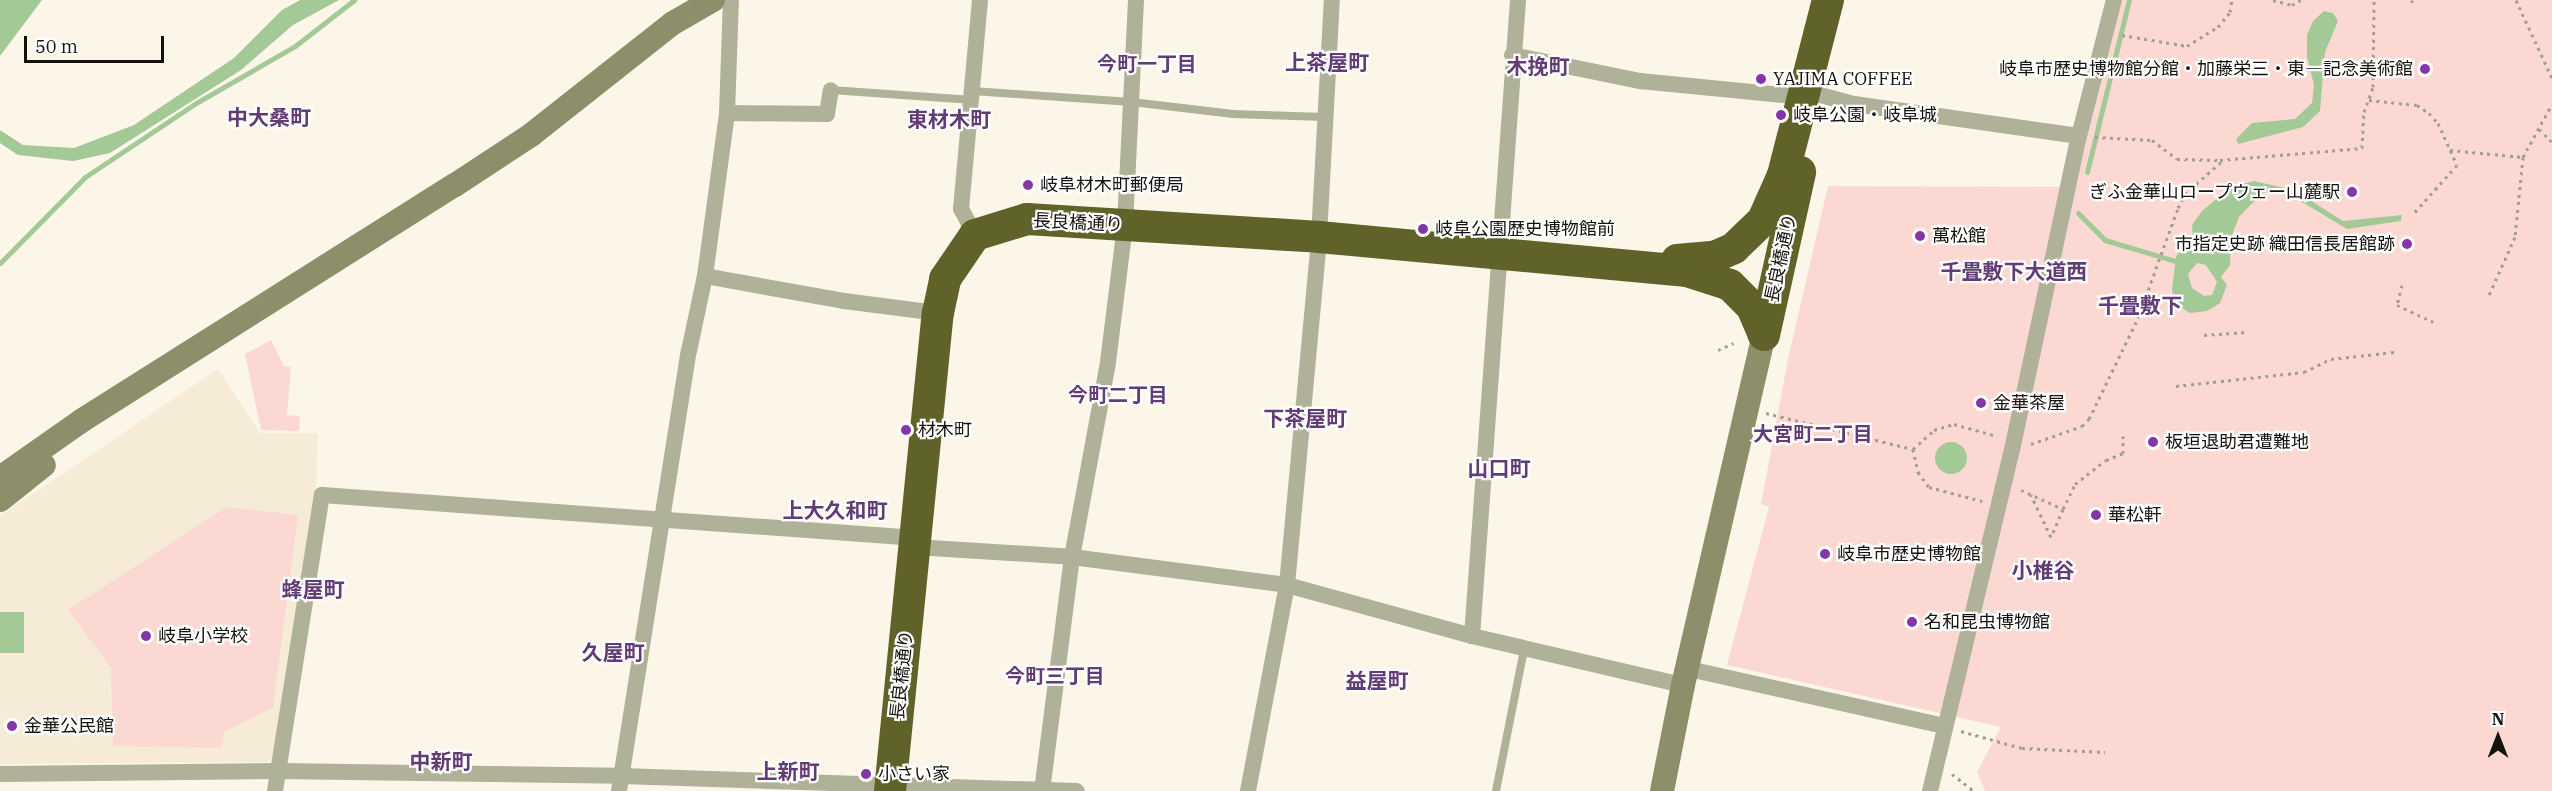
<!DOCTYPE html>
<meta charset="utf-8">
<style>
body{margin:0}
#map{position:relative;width:2552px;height:791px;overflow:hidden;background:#fcf6e9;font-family:"IBM Plex Serif","Noto Sans JP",serif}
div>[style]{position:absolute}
.built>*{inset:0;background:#f5ebd7}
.green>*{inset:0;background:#fbd9d2}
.water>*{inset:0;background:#a3c997}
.round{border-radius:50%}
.stream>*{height:5px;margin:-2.5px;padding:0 2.5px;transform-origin:2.5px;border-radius:2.5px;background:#a3c997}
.path>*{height:3px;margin-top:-1.5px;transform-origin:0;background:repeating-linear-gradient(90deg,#a39e95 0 3px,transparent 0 7.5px)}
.lane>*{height:8px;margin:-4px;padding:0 4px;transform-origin:4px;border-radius:4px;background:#afb198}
.street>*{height:16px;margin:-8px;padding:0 8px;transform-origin:8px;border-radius:8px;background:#afb198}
.secondary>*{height:24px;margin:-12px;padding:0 12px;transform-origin:12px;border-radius:12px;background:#8c8f69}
.highway>*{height:32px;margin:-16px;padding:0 16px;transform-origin:16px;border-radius:16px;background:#5f6229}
.dots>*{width:16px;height:16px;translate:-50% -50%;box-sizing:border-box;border:3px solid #fff;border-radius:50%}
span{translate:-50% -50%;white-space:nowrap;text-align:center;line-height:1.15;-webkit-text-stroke:4.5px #fff;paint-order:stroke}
.poi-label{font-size:18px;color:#14120e}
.right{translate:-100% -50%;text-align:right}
.left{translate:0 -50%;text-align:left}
.street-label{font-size:18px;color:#14120e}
.neighbourhood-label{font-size:20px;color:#623c75;font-weight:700}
.quarter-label{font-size:21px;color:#623c75;font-weight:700}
.north{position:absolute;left:2468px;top:707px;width:60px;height:60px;-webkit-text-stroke:4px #fff;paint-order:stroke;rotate:0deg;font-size:16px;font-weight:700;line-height:24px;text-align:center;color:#14120e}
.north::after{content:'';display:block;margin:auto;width:21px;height:27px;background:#14120e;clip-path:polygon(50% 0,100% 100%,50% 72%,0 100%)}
.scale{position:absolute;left:24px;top:36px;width:140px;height:27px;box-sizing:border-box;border:3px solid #14120e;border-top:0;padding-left:8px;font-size:18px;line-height:21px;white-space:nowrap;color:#14120e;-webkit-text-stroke:4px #fff;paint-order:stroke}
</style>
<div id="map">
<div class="built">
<i style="clip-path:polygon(218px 369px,260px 433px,318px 433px,316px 488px,273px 756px,267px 762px,0 764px,0 516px)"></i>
</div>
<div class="green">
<i style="clip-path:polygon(2115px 0,2552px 0,2552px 791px,1985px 791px,1977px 772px,2001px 727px,1727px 665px,1769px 507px,1761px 504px,1788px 359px,1828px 186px,2070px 187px)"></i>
<i style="clip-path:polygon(271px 340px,284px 366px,291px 367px,287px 415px,300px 416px,299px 431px,261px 430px,245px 354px)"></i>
<i style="clip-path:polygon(226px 507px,298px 515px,273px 708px,225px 731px,221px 748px,113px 746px,111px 668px,68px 610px)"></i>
</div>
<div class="water">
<i style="clip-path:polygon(0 0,42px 0,0 56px)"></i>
<i style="clip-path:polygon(300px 0,339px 0,293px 25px,241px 70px,110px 153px,73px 161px,18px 155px,0 143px,0 130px,23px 145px,74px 148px,134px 125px,234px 58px,282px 10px)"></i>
<i style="clip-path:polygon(2324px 11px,2333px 13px,2338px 21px,2325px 52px,2320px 111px,2303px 127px,2238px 144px,2236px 139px,2252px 123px,2295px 119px,2312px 103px,2314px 85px,2307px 57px,2307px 35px,2313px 21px)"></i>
<i style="clip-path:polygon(evenodd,2254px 181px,2294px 190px,2343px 221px,2402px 215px,2401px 221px,2347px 229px,2297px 199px,2276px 192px,2262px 193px,2239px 217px,2231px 238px,2230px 265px,2221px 277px,2227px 285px,2220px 303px,2207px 311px,2190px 313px,2176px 304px,2172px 290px,2176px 256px,2193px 239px,2192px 225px,2202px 211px,2231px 187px,2254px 181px,2197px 263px,2206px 265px,2217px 282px,2212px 295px,2204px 296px,2192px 288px,2188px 274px,2197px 263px)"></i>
<i class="round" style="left:1935px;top:442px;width:32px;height:32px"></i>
<i style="clip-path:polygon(0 612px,24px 612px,24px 653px,0 653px)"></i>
</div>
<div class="stream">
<i style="left:2087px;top:172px;width:177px;rotate:-76.3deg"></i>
<i style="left:2078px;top:213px;width:38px;rotate:45deg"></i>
<i style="left:2105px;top:240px;width:73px;rotate:16.7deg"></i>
<i style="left:0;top:263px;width:121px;rotate:-45.3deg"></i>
<i style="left:85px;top:177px;width:133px;rotate:-33.7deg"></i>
<i style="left:196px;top:103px;width:114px;rotate:-29.9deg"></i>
<i style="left:295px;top:46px;width:75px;rotate:-37.9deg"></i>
</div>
<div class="path">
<i style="left:2273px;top:0;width:20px;rotate:15deg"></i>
<i style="left:2292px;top:5px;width:10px;rotate:-29deg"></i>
<i style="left:2412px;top:0;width:4px;rotate:90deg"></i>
<i style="left:2516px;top:0;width:86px;rotate:65.2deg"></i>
<i style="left:2122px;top:35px;width:66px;rotate:9.6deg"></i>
<i style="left:2187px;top:46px;width:36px;rotate:-32deg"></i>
<i style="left:2218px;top:27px;width:19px;rotate:-51deg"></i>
<i style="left:2230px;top:12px;width:12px;rotate:-81deg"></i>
<i style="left:2369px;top:100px;width:48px;rotate:5.9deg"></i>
<i style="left:2417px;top:105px;width:14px;rotate:34deg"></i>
<i style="left:2429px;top:113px;width:13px;rotate:48deg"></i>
<i style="left:2438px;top:123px;width:46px;rotate:65.7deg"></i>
<i style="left:2457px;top:165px;width:66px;rotate:131.9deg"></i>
<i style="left:2539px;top:129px;width:18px;rotate:45deg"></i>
<i style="left:2095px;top:137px;width:57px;rotate:3deg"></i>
<i style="left:2152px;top:140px;width:31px;rotate:37deg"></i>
<i style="left:2177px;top:159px;width:43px;rotate:1.3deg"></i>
<i style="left:2220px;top:160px;width:143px;rotate:-4.8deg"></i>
<i style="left:2362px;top:148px;width:36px;rotate:-87deg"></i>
<i style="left:2364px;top:112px;width:27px;rotate:-70deg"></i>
<i style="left:2373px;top:87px;width:87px;rotate:-89.3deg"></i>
<i style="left:2450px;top:150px;width:73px;rotate:5.5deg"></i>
<i style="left:2523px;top:157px;width:80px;rotate:95.7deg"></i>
<i style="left:2515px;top:237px;width:64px;rotate:114.1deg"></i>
<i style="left:2523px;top:157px;width:60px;rotate:-61.3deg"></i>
<i style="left:2402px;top:285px;width:21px;rotate:104deg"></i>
<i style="left:2397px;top:305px;width:40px;rotate:25deg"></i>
<i style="left:2204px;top:335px;width:43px;rotate:-4deg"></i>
<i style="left:1718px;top:350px;width:17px;rotate:-24deg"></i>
<i style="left:2176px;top:386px;width:129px;rotate:-6.2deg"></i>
<i style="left:2304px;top:372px;width:30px;rotate:-26deg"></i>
<i style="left:2331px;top:359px;width:64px;rotate:-6.2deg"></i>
<i style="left:1766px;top:413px;width:151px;rotate:13.8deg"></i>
<i style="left:1913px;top:449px;width:28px;rotate:-42deg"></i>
<i style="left:1934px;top:430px;width:21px;rotate:-17deg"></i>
<i style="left:1954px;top:424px;width:45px;rotate:15.6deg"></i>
<i style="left:2031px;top:444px;width:54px;rotate:-19.4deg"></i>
<i style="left:2082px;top:426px;width:10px;rotate:-45deg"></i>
<i style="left:2089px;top:419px;width:112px;rotate:-64.1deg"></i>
<i style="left:2138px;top:318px;width:117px;rotate:-70deg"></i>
<i style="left:2178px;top:208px;width:16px;rotate:-63deg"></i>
<i style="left:2185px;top:194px;width:50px;rotate:-41.7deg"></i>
<i style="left:1913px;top:449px;width:24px;rotate:78deg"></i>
<i style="left:1918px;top:472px;width:19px;rotate:54deg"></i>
<i style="left:1929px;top:487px;width:55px;rotate:14.8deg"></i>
<i style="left:2021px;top:490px;width:46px;rotate:24.3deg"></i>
<i style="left:2063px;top:509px;width:30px;rotate:113deg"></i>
<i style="left:2051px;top:537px;width:47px;rotate:-115.5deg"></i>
<i style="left:2063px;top:509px;width:28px;rotate:-64deg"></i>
<i style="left:2075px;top:484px;width:39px;rotate:-38deg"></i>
<i style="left:2106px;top:460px;width:18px;rotate:-22deg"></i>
<i style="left:2123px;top:453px;width:17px;rotate:-90deg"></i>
<i style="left:1961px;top:731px;width:63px;rotate:15.6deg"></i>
<i style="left:2022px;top:748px;width:83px;rotate:2.8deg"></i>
<i style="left:1952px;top:774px;width:28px;rotate:38deg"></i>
</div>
<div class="lane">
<i style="left:831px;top:90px;width:142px;rotate:4deg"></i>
<i style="left:973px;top:91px;width:159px;rotate:4deg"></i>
<i style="left:1132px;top:102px;width:102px;rotate:6.8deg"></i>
<i style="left:1233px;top:114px;width:92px;rotate:1.9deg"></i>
<i style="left:1496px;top:791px;width:145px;rotate:-78.8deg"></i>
</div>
<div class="street">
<i style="left:1512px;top:55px;width:131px;rotate:11.5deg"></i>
<i style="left:1640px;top:81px;width:165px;rotate:5.6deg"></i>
<i style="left:1820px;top:95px;width:35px;rotate:15deg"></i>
<i style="left:1854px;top:104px;width:227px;rotate:8.1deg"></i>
<i style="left:727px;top:113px;width:100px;rotate:0.6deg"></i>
<i style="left:827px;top:114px;width:24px;rotate:-81deg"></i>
<i style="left:975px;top:235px;width:30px;rotate:-118deg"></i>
<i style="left:961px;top:209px;width:210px;rotate:-84.8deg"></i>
<i style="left:705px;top:276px;width:141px;rotate:10.2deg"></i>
<i style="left:844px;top:301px;width:95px;rotate:7.3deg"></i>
<i style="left:915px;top:547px;width:157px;rotate:3.6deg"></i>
<i style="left:1072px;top:557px;width:217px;rotate:7.4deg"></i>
<i style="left:1287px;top:585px;width:192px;rotate:15.4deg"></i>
<i style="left:1472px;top:636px;width:217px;rotate:13.1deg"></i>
<i style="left:1472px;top:636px;width:638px;rotate:-85.86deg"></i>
<i style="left:1689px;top:669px;width:262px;rotate:12.6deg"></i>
<i style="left:0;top:774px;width:277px;rotate:-0.6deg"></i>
<i style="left:277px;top:771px;width:344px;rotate:0.8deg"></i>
<i style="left:621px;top:776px;width:456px;rotate:1.9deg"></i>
<i style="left:275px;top:791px;width:300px;rotate:-81deg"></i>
<i style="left:322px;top:495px;width:596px;rotate:4.14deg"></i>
<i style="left:619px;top:791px;width:446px;rotate:-81deg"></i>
<i style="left:689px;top:351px;width:77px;rotate:-78deg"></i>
<i style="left:705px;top:276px;width:164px;rotate:-82.3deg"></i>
<i style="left:727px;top:113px;width:113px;rotate:-88deg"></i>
<i style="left:1042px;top:791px;width:236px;rotate:-82.7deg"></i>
<i style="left:1072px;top:557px;width:198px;rotate:-79.5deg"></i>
<i style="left:1108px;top:362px;width:138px;rotate:-82.9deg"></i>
<i style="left:1125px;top:225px;width:225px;rotate:-87.2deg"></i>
<i style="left:1248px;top:791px;width:210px;rotate:-79.3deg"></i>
<i style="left:1287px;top:585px;width:349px;rotate:-84.7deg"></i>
<i style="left:1319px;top:237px;width:237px;rotate:-86.9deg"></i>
<i style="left:1930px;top:791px;width:351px;rotate:-76.5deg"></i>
<i style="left:2012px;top:450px;width:321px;rotate:-78deg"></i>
<i style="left:2079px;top:136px;width:140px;rotate:-75.6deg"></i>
</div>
<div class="secondary">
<i style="left:0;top:478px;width:99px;rotate:-35.1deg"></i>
<i style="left:81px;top:421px;width:442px;rotate:-32.3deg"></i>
<i style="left:455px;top:185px;width:91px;rotate:-33.3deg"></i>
<i style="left:531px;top:135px;width:181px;rotate:-38.3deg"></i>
<i style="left:673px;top:23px;width:46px;rotate:-29.9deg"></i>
<i style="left:0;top:500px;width:56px;rotate:-38.5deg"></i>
<i style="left:1662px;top:791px;width:108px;rotate:-78.8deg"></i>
<i style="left:1683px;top:685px;width:359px;rotate:-77deg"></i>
</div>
<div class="highway">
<i style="left:1677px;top:260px;width:37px;rotate:-5deg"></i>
<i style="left:1714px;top:257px;width:22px;rotate:-24deg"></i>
<i style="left:1734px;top:248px;width:40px;rotate:-44deg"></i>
<i style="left:1763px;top:220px;width:49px;rotate:-66deg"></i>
<i style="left:1783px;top:175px;width:181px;rotate:-75.6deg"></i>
<i style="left:1764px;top:335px;width:167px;rotate:-77.5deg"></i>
<i style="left:890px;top:791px;width:480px;rotate:-84.3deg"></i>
<i style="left:938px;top:313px;width:35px;rotate:-78deg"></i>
<i style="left:945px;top:279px;width:53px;rotate:-55.7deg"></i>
<i style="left:975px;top:235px;width:54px;rotate:-17.1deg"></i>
<i style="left:1027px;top:219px;width:293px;rotate:3.5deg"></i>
<i style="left:1319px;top:237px;width:370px;rotate:5.3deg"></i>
<i style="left:1687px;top:271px;width:45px;rotate:18deg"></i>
<i style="left:1730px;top:285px;width:31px;rotate:45deg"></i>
<i style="left:1752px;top:307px;width:30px;rotate:67deg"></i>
</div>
<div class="dots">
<i style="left:2425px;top:69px;background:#8436a7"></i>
<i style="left:1761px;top:79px;background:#8436a7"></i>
<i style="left:1781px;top:115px;background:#8436a7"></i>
<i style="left:1028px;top:185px;background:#8436a7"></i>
<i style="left:2352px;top:192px;background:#8436a7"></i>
<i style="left:1423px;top:229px;background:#8436a7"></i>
<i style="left:1920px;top:236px;background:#8436a7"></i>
<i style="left:2407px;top:244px;background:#8436a7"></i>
<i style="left:1981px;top:403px;background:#8436a7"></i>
<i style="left:906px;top:430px;background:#8436a7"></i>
<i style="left:2153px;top:442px;background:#8436a7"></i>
<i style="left:2096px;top:515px;background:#8436a7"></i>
<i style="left:1825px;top:554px;background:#8436a7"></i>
<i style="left:1912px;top:622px;background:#8436a7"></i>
<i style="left:146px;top:636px;background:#8436a7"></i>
<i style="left:12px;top:726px;background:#8436a7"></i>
<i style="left:866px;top:774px;background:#8436a7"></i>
</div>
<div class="poi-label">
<span class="right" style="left:2413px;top:69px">岐阜市歴史博物館分館・加藤栄三・東―記念美術館</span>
<span class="left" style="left:1773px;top:79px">YAJIMA COFFEE</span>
<span class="left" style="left:1793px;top:115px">岐阜公園・岐阜城</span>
<span class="left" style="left:1040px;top:185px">岐阜材木町郵便局</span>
<span class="right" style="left:2340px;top:192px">ぎふ金華山ロープウェー山麓駅</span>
<span class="left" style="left:1435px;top:229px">岐阜公園歴史博物館前</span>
<span class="left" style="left:1932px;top:236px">萬松館</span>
<span class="right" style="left:2395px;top:244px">市指定史跡 織田信長居館跡</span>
<span class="left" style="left:1993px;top:403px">金華茶屋</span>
<span class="left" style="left:918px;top:430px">材木町</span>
<span class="left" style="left:2165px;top:442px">板垣退助君遭難地</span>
<span class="left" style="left:2108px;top:515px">華松軒</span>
<span class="left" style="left:1837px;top:554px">岐阜市歴史博物館</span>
<span class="left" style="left:1924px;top:622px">名和昆虫博物館</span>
<span class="left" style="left:158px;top:636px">岐阜小学校</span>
<span class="left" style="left:24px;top:726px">金華公民館</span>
<span class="left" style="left:878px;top:774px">小さい家</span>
</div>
<div class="street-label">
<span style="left:1078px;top:223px;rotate:3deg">長良橋通り</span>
<span style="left:1781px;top:258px;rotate:-78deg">長良橋通り</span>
<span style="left:902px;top:675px;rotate:-84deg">長良橋通り</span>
</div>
<div class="neighbourhood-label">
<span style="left:1147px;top:63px">今町一丁目</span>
<span style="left:1118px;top:394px">今町二丁目</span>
<span style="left:1813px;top:433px">大宮町二丁目</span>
<span style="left:1055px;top:675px">今町三丁目</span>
</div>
<div class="quarter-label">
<span style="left:1327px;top:62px">上茶屋町</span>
<span style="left:1538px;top:66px">木挽町</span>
<span style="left:269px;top:117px">中大桑町</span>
<span style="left:949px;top:119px">東材木町</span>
<span style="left:2014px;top:271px">千畳敷下大道西</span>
<span style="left:2140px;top:305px">千畳敷下</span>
<span style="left:1305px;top:418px">下茶屋町</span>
<span style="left:1499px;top:468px">山口町</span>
<span style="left:835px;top:510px">上大久和町</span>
<span style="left:2043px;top:570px">小椎谷</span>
<span style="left:313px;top:589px">蜂屋町</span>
<span style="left:613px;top:652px">久屋町</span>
<span style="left:1377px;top:680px">益屋町</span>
<span style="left:441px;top:761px">中新町</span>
<span style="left:788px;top:771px">上新町</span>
</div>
<div class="north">N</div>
<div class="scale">50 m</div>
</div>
